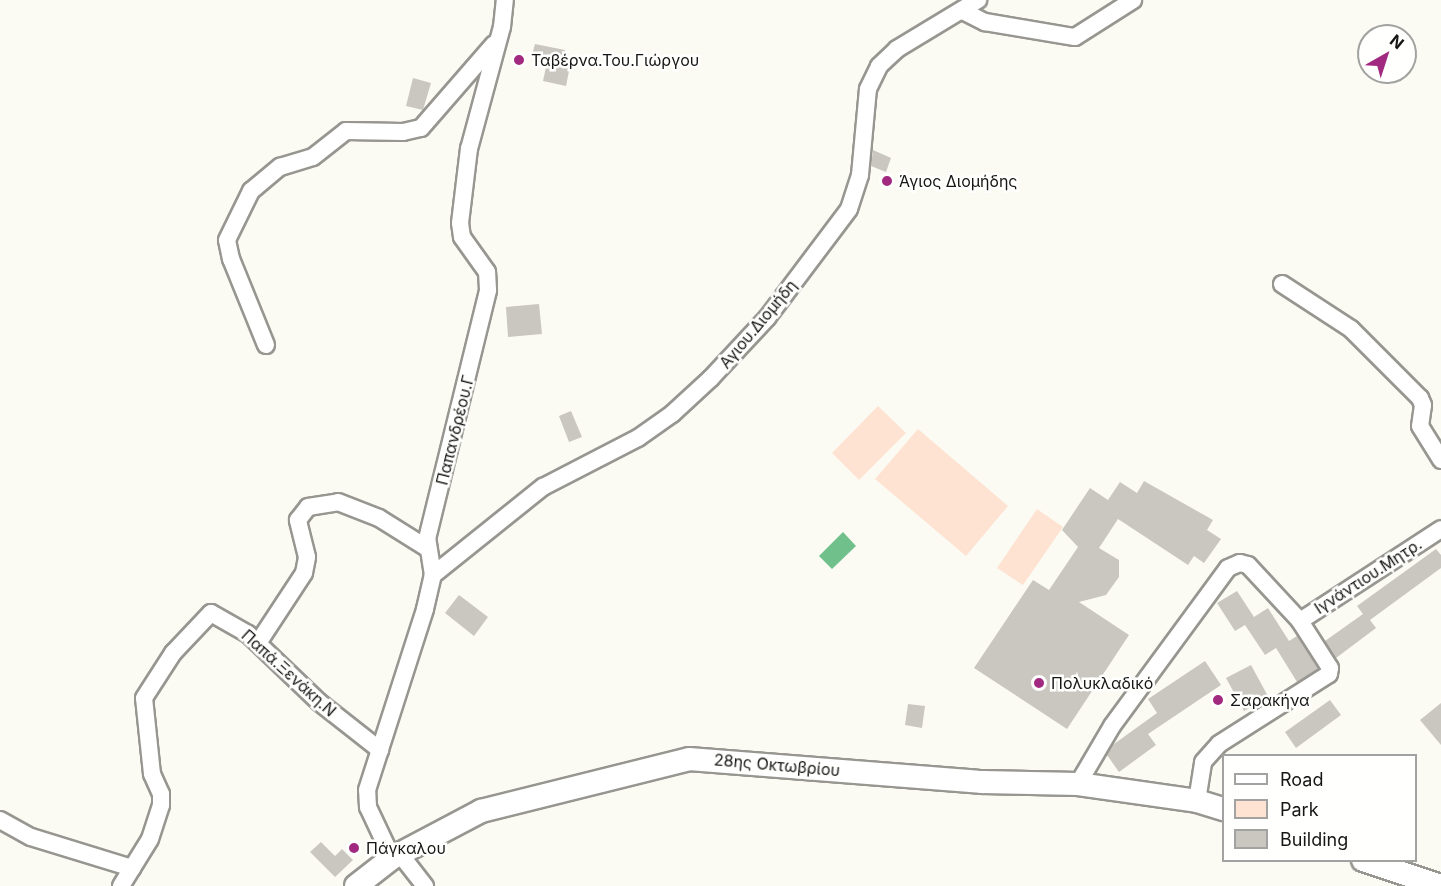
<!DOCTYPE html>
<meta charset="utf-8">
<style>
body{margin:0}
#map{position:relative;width:1441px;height:886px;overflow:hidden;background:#fbfbf4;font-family:Inter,sans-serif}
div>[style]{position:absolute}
.green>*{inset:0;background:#fee3d2}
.water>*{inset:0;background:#70c08b}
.building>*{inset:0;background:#cac6c0}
.roads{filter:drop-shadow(2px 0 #979690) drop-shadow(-2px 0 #979690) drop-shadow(0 2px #979690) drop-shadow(0 -2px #979690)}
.street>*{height:16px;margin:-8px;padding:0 8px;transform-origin:8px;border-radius:8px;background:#fff}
.secondary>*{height:22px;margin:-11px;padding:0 11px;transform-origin:11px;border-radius:11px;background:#fff}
.dots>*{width:16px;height:16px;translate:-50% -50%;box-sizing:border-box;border:3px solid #fffffe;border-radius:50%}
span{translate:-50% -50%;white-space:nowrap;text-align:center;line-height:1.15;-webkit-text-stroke:5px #fffffe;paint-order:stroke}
.poi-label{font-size:16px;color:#161614}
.left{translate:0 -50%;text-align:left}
.street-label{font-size:16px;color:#161614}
.legend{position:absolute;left:1222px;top:754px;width:195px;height:108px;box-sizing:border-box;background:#fffffe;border:2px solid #a2a2a0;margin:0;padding:8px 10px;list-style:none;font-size:18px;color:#161614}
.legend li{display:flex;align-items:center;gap:12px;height:30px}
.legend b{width:30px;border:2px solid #a2a2a0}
.north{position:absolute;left:1357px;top:24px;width:60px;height:60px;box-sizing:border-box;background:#fffffe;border:2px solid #a2a2a0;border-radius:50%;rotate:39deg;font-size:16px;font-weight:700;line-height:24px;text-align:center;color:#161614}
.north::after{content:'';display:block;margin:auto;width:21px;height:27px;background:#a12980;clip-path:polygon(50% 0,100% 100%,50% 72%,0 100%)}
</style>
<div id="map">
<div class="green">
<i style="clip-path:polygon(878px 406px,906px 433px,859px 480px,832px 453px)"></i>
<i style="clip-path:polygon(918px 429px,1008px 506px,966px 556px,875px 479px)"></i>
<i style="clip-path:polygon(1037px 509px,1063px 527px,1023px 585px,997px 568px)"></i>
</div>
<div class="water">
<i style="clip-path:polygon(843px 532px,856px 546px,832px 569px,819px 556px)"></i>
</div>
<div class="building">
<i style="clip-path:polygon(535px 44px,565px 50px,563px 59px,571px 61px,566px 86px,543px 81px,548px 58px,532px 55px)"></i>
<i style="clip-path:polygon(413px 78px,431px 83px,423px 110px,406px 106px)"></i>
<i style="clip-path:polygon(873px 150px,891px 158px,886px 172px,871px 166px)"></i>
<i style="clip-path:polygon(539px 304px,542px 334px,508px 337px,506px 307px)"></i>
<i style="clip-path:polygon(571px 411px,582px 437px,569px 442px,559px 416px)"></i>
<i style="clip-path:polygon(1144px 481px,1213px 520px,1207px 530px,1221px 539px,1204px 563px,1194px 556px,1188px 565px,1118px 519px,1099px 548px,1119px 560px,1119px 577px,1106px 595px,1079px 602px,1129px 635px,1067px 729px,974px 668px,1033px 580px,1049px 590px,1078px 547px,1062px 530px,1090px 488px,1108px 500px,1120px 482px,1137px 493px)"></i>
<i style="clip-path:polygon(1436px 549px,1441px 555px,1441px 568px,1370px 620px,1376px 628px,1336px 658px,1325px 641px,1363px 614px,1357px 606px)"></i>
<i style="clip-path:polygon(1237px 591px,1254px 617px,1268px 608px,1289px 641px,1297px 636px,1318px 669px,1297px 682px,1276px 648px,1265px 655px,1245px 625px,1235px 631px,1217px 603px)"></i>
<i style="clip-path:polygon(459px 595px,488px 617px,474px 636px,445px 613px)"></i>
<i style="clip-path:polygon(1205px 661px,1221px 685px,1148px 734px,1156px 745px,1119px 772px,1107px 755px,1114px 744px,1157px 713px,1148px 699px)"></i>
<i style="clip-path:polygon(1251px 665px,1269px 698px,1244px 711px,1226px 678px)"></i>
<i style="clip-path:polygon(1330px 700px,1341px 715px,1296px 748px,1285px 732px)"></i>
<i style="clip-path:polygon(1441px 703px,1441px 745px,1420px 720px)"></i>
<i style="clip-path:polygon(908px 704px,925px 706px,922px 728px,905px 725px)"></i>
<i style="clip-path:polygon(321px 842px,335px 856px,342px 849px,353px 860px,335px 877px,310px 852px)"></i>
</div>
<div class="roads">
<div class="street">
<i style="left:963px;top:11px;width:25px;rotate:27deg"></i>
<i style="left:985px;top:22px;width:91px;rotate:9.5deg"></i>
<i style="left:1075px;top:37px;width:69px;rotate:-32.5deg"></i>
<i style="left:1282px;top:284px;width:82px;rotate:33.1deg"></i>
<i style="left:1351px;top:329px;width:98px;rotate:45deg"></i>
<i style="left:1420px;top:398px;width:8px;rotate:67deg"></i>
<i style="left:1423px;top:405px;width:21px;rotate:98deg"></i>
<i style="left:1420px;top:426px;width:40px;rotate:58deg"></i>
<i style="left:266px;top:345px;width:93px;rotate:-112.1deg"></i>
<i style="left:231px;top:259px;width:19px;rotate:-102deg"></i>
<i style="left:227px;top:240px;width:55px;rotate:-63.9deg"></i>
<i style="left:251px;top:191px;width:38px;rotate:-40deg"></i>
<i style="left:280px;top:167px;width:34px;rotate:-17deg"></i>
<i style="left:313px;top:157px;width:42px;rotate:-38.2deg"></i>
<i style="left:346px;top:131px;width:57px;rotate:1deg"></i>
<i style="left:403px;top:132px;width:18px;rotate:-13deg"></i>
<i style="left:421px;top:128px;width:111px;rotate:-49deg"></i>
<i style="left:433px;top:575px;width:141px;rotate:-38.7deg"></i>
<i style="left:543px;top:487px;width:107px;rotate:-27.3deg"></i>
<i style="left:638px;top:438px;width:42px;rotate:-35.2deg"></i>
<i style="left:672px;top:414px;width:53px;rotate:-42.7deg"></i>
<i style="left:711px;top:378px;width:82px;rotate:-47deg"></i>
<i style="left:767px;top:318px;width:136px;rotate:-53deg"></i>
<i style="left:849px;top:209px;width:36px;rotate:-72deg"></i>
<i style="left:860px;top:175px;width:86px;rotate:-84.7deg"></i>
<i style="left:868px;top:89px;width:25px;rotate:-64deg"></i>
<i style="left:879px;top:66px;width:25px;rotate:-43deg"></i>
<i style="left:897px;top:49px;width:95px;rotate:-31.2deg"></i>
<i style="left:258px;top:643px;width:84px;rotate:-56.7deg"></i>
<i style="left:304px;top:573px;width:16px;rotate:-79deg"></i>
<i style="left:307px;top:557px;width:38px;rotate:-104deg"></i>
<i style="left:298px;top:520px;width:16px;rotate:-52deg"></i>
<i style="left:308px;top:507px;width:30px;rotate:-9deg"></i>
<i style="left:338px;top:502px;width:44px;rotate:21.3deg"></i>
<i style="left:379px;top:518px;width:57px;rotate:32deg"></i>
<i style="left:1078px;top:784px;width:67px;rotate:-59.6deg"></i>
<i style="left:1112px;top:726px;width:196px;rotate:-53.7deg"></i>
<i style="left:1228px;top:568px;width:13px;rotate:-23deg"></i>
<i style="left:1240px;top:563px;width:8px;rotate:14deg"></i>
<i style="left:1248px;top:565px;width:76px;rotate:47.1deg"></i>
<i style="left:1197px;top:801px;width:39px;rotate:-81deg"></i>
<i style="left:1203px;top:762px;width:24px;rotate:-48deg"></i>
<i style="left:1219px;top:744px;width:130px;rotate:-32.5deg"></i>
<i style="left:1329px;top:674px;width:6px;rotate:-81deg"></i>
<i style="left:1330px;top:668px;width:56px;rotate:-122.6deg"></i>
<i style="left:1300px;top:621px;width:168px;rotate:-33.1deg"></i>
<i style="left:0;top:820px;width:35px;rotate:29deg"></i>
<i style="left:31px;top:837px;width:106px;rotate:17.1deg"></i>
<i style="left:400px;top:854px;width:41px;rotate:52deg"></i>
<i style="left:392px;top:858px;width:56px;rotate:-115.2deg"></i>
<i style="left:368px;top:807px;width:17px;rotate:-93deg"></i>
<i style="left:367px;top:790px;width:190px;rotate:-72.2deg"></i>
<i style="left:425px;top:609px;width:35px;rotate:-77deg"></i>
<i style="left:433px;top:575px;width:36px;rotate:-99deg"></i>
<i style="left:427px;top:539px;width:256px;rotate:-76.2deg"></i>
<i style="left:488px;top:290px;width:18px;rotate:-93deg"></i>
<i style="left:487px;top:272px;width:43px;rotate:-125.5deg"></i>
<i style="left:462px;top:237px;width:14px;rotate:-98deg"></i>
<i style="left:460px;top:223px;width:75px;rotate:-83.1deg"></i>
<i style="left:469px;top:149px;width:126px;rotate:-74.9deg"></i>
<i style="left:502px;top:27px;width:27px;rotate:-84deg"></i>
<i style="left:121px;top:886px;width:55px;rotate:-58.3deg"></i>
<i style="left:150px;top:839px;width:36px;rotate:-72deg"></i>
<i style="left:161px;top:805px;width:11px;rotate:-90deg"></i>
<i style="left:161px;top:794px;width:22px;rotate:-114deg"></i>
<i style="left:152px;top:774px;width:76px;rotate:-96deg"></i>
<i style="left:144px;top:698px;width:54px;rotate:-57.2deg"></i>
<i style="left:173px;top:653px;width:55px;rotate:-46.5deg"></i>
<i style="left:211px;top:613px;width:43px;rotate:29.6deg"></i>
<i style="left:248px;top:634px;width:98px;rotate:43.8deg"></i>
<i style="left:319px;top:702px;width:78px;rotate:38.2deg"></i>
</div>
<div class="secondary">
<i style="left:1363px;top:860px;width:82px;rotate:18.4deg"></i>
<i style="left:356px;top:886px;width:46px;rotate:-37.9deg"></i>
<i style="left:392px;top:858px;width:101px;rotate:-27.8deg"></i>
<i style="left:481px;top:811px;width:214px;rotate:-14deg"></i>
<i style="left:689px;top:759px;width:295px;rotate:4.5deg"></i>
<i style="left:983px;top:782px;width:95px;rotate:1.2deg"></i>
<i style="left:1078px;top:784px;width:120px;rotate:8.1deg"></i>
<i style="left:1197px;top:801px;width:28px;rotate:17deg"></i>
</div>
</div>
<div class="dots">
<i style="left:519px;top:60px;background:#a12980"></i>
<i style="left:887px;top:181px;background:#a12980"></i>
<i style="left:1039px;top:683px;background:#a12980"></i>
<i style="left:1218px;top:700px;background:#a12980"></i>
<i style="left:354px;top:848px;background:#a12980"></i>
</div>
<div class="poi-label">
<span class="left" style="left:531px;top:60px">Ταβέρνα.Του.Γιώργου</span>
<span class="left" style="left:899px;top:181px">Άγιος Διομήδης</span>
<span class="left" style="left:1051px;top:683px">Πολυκλαδικό</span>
<span class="left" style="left:1230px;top:700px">Σαρακήνα</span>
<span class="left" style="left:366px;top:848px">Πάγκαλου</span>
</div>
<div class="street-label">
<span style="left:758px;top:324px;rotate:-50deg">Αγιου.Διομήδη</span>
<span style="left:455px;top:430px;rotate:-76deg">Παπανδρέου.Γ</span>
<span style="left:1368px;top:576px;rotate:-33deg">Ιγνάντιου.Μητρ.</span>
<span style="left:289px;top:673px;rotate:42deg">Παπά.Ξενάκη.Ν</span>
<span style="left:777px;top:765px;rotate:5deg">28ης Οκτωβρίου</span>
</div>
<ul class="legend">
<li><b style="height:8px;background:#fff"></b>Road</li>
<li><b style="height:16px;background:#fee3d2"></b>Park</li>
<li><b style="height:16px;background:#cac6c0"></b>Building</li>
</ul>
<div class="north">N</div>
</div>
